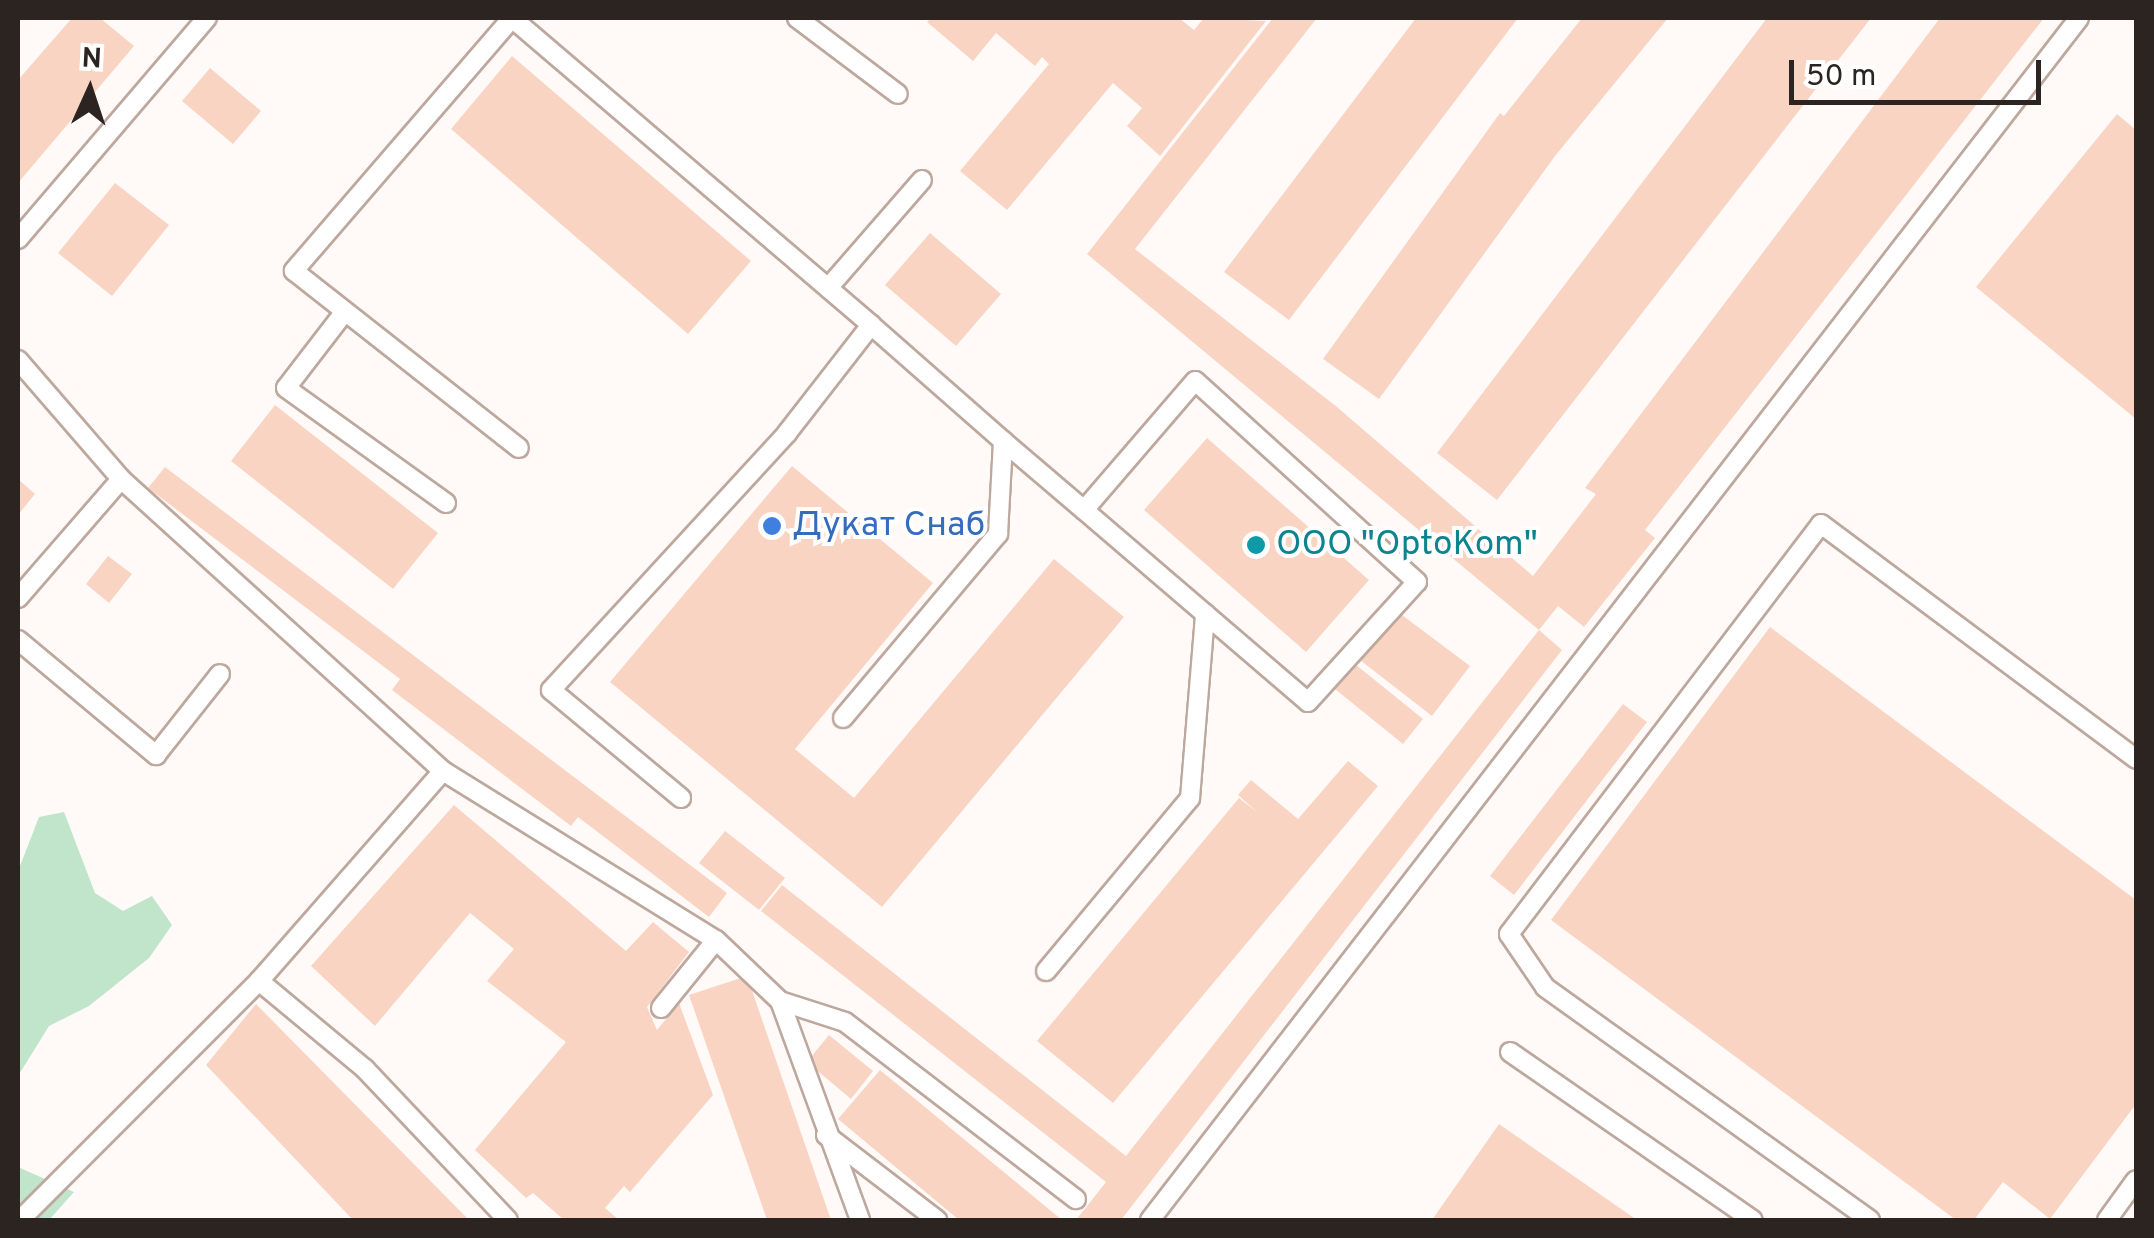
<!DOCTYPE html>
<meta charset="utf-8">
<style>
body{margin:0}
#map{position:relative;width:2154px;height:1238px;overflow:hidden;background:#fffaf8;font-family:Overpass,sans-serif}
div>[style]{position:absolute}
.green>*{inset:0;background:#c0e5ca}
.building>*{inset:0;background:#f9d4c3}
.roads{filter:drop-shadow(2px 0 #bda89e) drop-shadow(-2px 0 #bda89e) drop-shadow(0 2px #bda89e) drop-shadow(0 -2px #bda89e)}
.service>*{height:18px;margin:-9px;padding:0 9px;transform-origin:9px;border-radius:9px;background:#fff}
.dots>*{width:28px;height:28px;translate:-50% -50%;box-sizing:border-box;border:5px solid #fff;border-radius:50%}
span{translate:-50% -50%;white-space:nowrap;text-align:center;line-height:1.15;-webkit-text-stroke:8px #fff;paint-order:stroke}
.shop-label{font-size:35px;color:#366cbe}
.left{translate:0 -50%;text-align:left}
.culture-label{font-size:35px;color:#0d838f}
.frame{position:absolute;inset:0;border:20px solid #2c2420;pointer-events:none}
.north{position:absolute;left:40px;top:40px;width:100px;height:100px;-webkit-text-stroke:8px #fff;paint-order:stroke;rotate:3deg;font-size:28px;font-weight:700;line-height:40px;text-align:center;color:#2c2420}
.north::after{content:'';display:block;margin:auto;width:35px;height:45px;background:#2c2420;clip-path:polygon(50% 0,100% 100%,50% 72%,0 100%)}
.scale{position:absolute;left:1789px;top:60px;width:252px;height:45px;box-sizing:border-box;border:5px solid #2c2420;border-top:0;padding-left:12px;font-size:30px;line-height:35px;white-space:nowrap;color:#2c2420;-webkit-text-stroke:8px #fff;paint-order:stroke}
</style>
<div id="map">
<div class="green">
<i style="clip-path:polygon(64px 812px,95px 893px,123px 911px,152px 896px,172px 925px,149px 958px,89px 1006px,49px 1026px,18px 1076px,18px 871px,39px 817px)"></i>
<i style="clip-path:polygon(18px 1167px,74px 1192px,49px 1220px,18px 1220px)"></i>
</div>
<div class="building">
<i style="clip-path:polygon(72px 18px,100px 18px,134px 46px,18px 183px,18px 80px)"></i>
<i style="clip-path:polygon(931px 18px,1179px 18px,1194px 30px,1204px 18px,1266px 21px,1160px 156px,1127px 126px,1142px 108px,1113px 83px,1007px 210px,960px 171px,1049px 64px,1042px 57px,1035px 66px,996px 33px,973px 61px,927px 22px)"></i>
<i style="clip-path:polygon(1273px 18px,1317px 18px,1135px 249px,1337px 407px,1533px 576px,1596px 494px,1585px 488px,1940px 18px,2044px 18px,1645px 530px,1655px 538px,1584px 627px,1558px 606px,1539px 630px,1087px 254px)"></i>
<i style="clip-path:polygon(1416px 18px,1518px 18px,1289px 320px,1224px 272px)"></i>
<i style="clip-path:polygon(1582px 18px,1668px 18px,1555px 156px,1379px 399px,1323px 359px,1500px 113px,1504px 116px)"></i>
<i style="clip-path:polygon(1767px 18px,1871px 18px,1497px 500px,1437px 453px)"></i>
<i style="clip-path:polygon(512px 56px,751px 261px,688px 334px,451px 129px)"></i>
<i style="clip-path:polygon(210px 68px,261px 111px,233px 144px,182px 101px)"></i>
<i style="clip-path:polygon(2117px 114px,2136px 130px,2136px 419px,1976px 287px)"></i>
<i style="clip-path:polygon(115px 183px,169px 225px,112px 296px,58px 253px)"></i>
<i style="clip-path:polygon(930px 233px,1001px 294px,956px 346px,885px 285px)"></i>
<i style="clip-path:polygon(275px 405px,438px 533px,393px 589px,231px 461px)"></i>
<i style="clip-path:polygon(1207px 438px,1369px 580px,1306px 652px,1144px 510px)"></i>
<i style="clip-path:polygon(792px 466px,933px 583px,795px 749px,854px 798px,1054px 559px,1124px 617px,882px 907px,610px 682px)"></i>
<i style="clip-path:polygon(165px 467px,727px 893px,709px 917px,578px 817px,571px 826px,392px 690px,400px 679px,148px 488px)"></i>
<i style="clip-path:polygon(18px 479px,35px 494px,18px 515px)"></i>
<i style="clip-path:polygon(108px 556px,132px 574px,109px 603px,86px 584px)"></i>
<i style="clip-path:polygon(1398px 612px,1470px 666px,1432px 716px,1360px 660px)"></i>
<i style="clip-path:polygon(1770px 627px,2136px 900px,2136px 1104px,2050px 1219px,2003px 1182px,1974px 1220px,1956px 1220px,1551px 920px)"></i>
<i style="clip-path:polygon(1539px 630px,1562px 650px,1121px 1220px,1076px 1220px,1106px 1182px,761px 911px,782px 885px,1126px 1156px)"></i>
<i style="clip-path:polygon(1350px 660px,1423px 719px,1403px 744px,1330px 685px)"></i>
<i style="clip-path:polygon(1623px 704px,1647px 722px,1514px 895px,1490px 876px)"></i>
<i style="clip-path:polygon(1348px 761px,1378px 786px,1113px 1103px,1037px 1041px,1239px 798px,1257px 812px,1238px 795px,1251px 780px,1298px 819px)"></i>
<i style="clip-path:polygon(454px 805px,626px 951px,653px 922px,689px 952px,647px 1007px,657px 1030px,679px 1003px,713px 1095px,630px 1192px,624px 1186px,605px 1208px,619px 1220px,564px 1220px,533px 1193px,526px 1198px,475px 1150px,566px 1042px,487px 981px,514px 949px,470px 913px,375px 1026px,311px 966px)"></i>
<i style="clip-path:polygon(725px 831px,785px 878px,759px 910px,699px 863px)"></i>
<i style="clip-path:polygon(747px 976px,831px 1220px,767px 1220px,689px 995px)"></i>
<i style="clip-path:polygon(256px 1004px,469px 1220px,353px 1220px,206px 1065px)"></i>
<i style="clip-path:polygon(829px 1035px,873px 1071px,851px 1099px,807px 1062px)"></i>
<i style="clip-path:polygon(880px 1070px,1062px 1220px,959px 1220px,838px 1119px)"></i>
<i style="clip-path:polygon(1499px 1124px,1637px 1220px,1432px 1220px)"></i>
</div>
<div class="roads">
<div class="service">
<i style="left:512px;top:18px;width:472px;rotate:40.5deg"></i>
<i style="left:871px;top:325px;width:176px;rotate:41.3deg"></i>
<i style="left:1003px;top:441px;width:106px;rotate:40.4deg"></i>
<i style="left:1084px;top:510px;width:295px;rotate:40.6deg"></i>
<i style="left:1308px;top:702px;width:162px;rotate:-47.8deg"></i>
<i style="left:1417px;top:582px;width:299px;rotate:-137.8deg"></i>
<i style="left:1195px;top:381px;width:170px;rotate:130.7deg"></i>
<i style="left:512px;top:18px;width:334px;rotate:130.8deg"></i>
<i style="left:294px;top:271px;width:286px;rotate:38.2deg"></i>
<i style="left:797px;top:18px;width:126px;rotate:37deg"></i>
<i style="left:18px;top:239px;width:291px;rotate:-49.5deg"></i>
<i style="left:828px;top:288px;width:143px;rotate:-49deg"></i>
<i style="left:343px;top:314px;width:93px;rotate:127.6deg"></i>
<i style="left:286px;top:388px;width:197px;rotate:35.7deg"></i>
<i style="left:18px;top:360px;width:157px;rotate:49.1deg"></i>
<i style="left:121px;top:479px;width:435px;rotate:42.2deg"></i>
<i style="left:443px;top:771px;width:321px;rotate:31.8deg"></i>
<i style="left:716px;top:940px;width:88px;rotate:43.6deg"></i>
<i style="left:780px;top:1001px;width:68px;rotate:17.9deg"></i>
<i style="left:845px;top:1022px;width:291px;rotate:37.5deg"></i>
<i style="left:18px;top:598px;width:157px;rotate:-49.1deg"></i>
<i style="left:18px;top:640px;width:180px;rotate:39.8deg"></i>
<i style="left:156px;top:755px;width:103px;rotate:-51.7deg"></i>
<i style="left:843px;top:718px;width:241px;rotate:-49.9deg"></i>
<i style="left:998px;top:534px;width:93px;rotate:-86.9deg"></i>
<i style="left:681px;top:798px;width:169px;rotate:-140.3deg"></i>
<i style="left:551px;top:690px;width:349px;rotate:-47.4deg"></i>
<i style="left:787px;top:433px;width:137px;rotate:-52.1deg"></i>
<i style="left:1046px;top:971px;width:225px;rotate:-50.2deg"></i>
<i style="left:1190px;top:798px;width:185px;rotate:-85.3deg"></i>
<i style="left:259px;top:981px;width:138px;rotate:39.7deg"></i>
<i style="left:365px;top:1069px;width:208px;rotate:46.6deg"></i>
<i style="left:780px;top:1001px;width:233px;rotate:69.9deg"></i>
<i style="left:661px;top:1008px;width:87px;rotate:-51deg"></i>
<i style="left:1510px;top:1052px;width:295px;rotate:34.7deg"></i>
<i style="left:826px;top:1135px;width:140px;rotate:37.4deg"></i>
<i style="left:20px;top:1220px;width:338px;rotate:-45deg"></i>
<i style="left:259px;top:981px;width:279px;rotate:-48.8deg"></i>
<i style="left:1150px;top:1220px;width:1519px;rotate:-52.3deg"></i>
<i style="left:1870px;top:1220px;width:400px;rotate:-144.4deg"></i>
<i style="left:1545px;top:987px;width:64px;rotate:-124.2deg"></i>
<i style="left:1509px;top:934px;width:515px;rotate:-52.73deg"></i>
<i style="left:1821px;top:524px;width:393px;rotate:36.7deg"></i>
<i style="left:2107px;top:1220px;width:49px;rotate:-54.1deg"></i>
</div>
</div>
<div class="dots">
<i style="left:772px;top:526px;background:#3f7fe0"></i>
<i style="left:1256px;top:545px;background:#0f9aa8"></i>
</div>
<div class="shop-label">
<span class="left" style="left:792px;top:526px">Дукат Снаб</span>
</div>
<div class="culture-label">
<span class="left" style="left:1276px;top:545px">OOO "OptoKom"</span>
</div>
<div class="frame"></div>
<div class="north">N</div>
<div class="scale">50 m</div>
</div>
